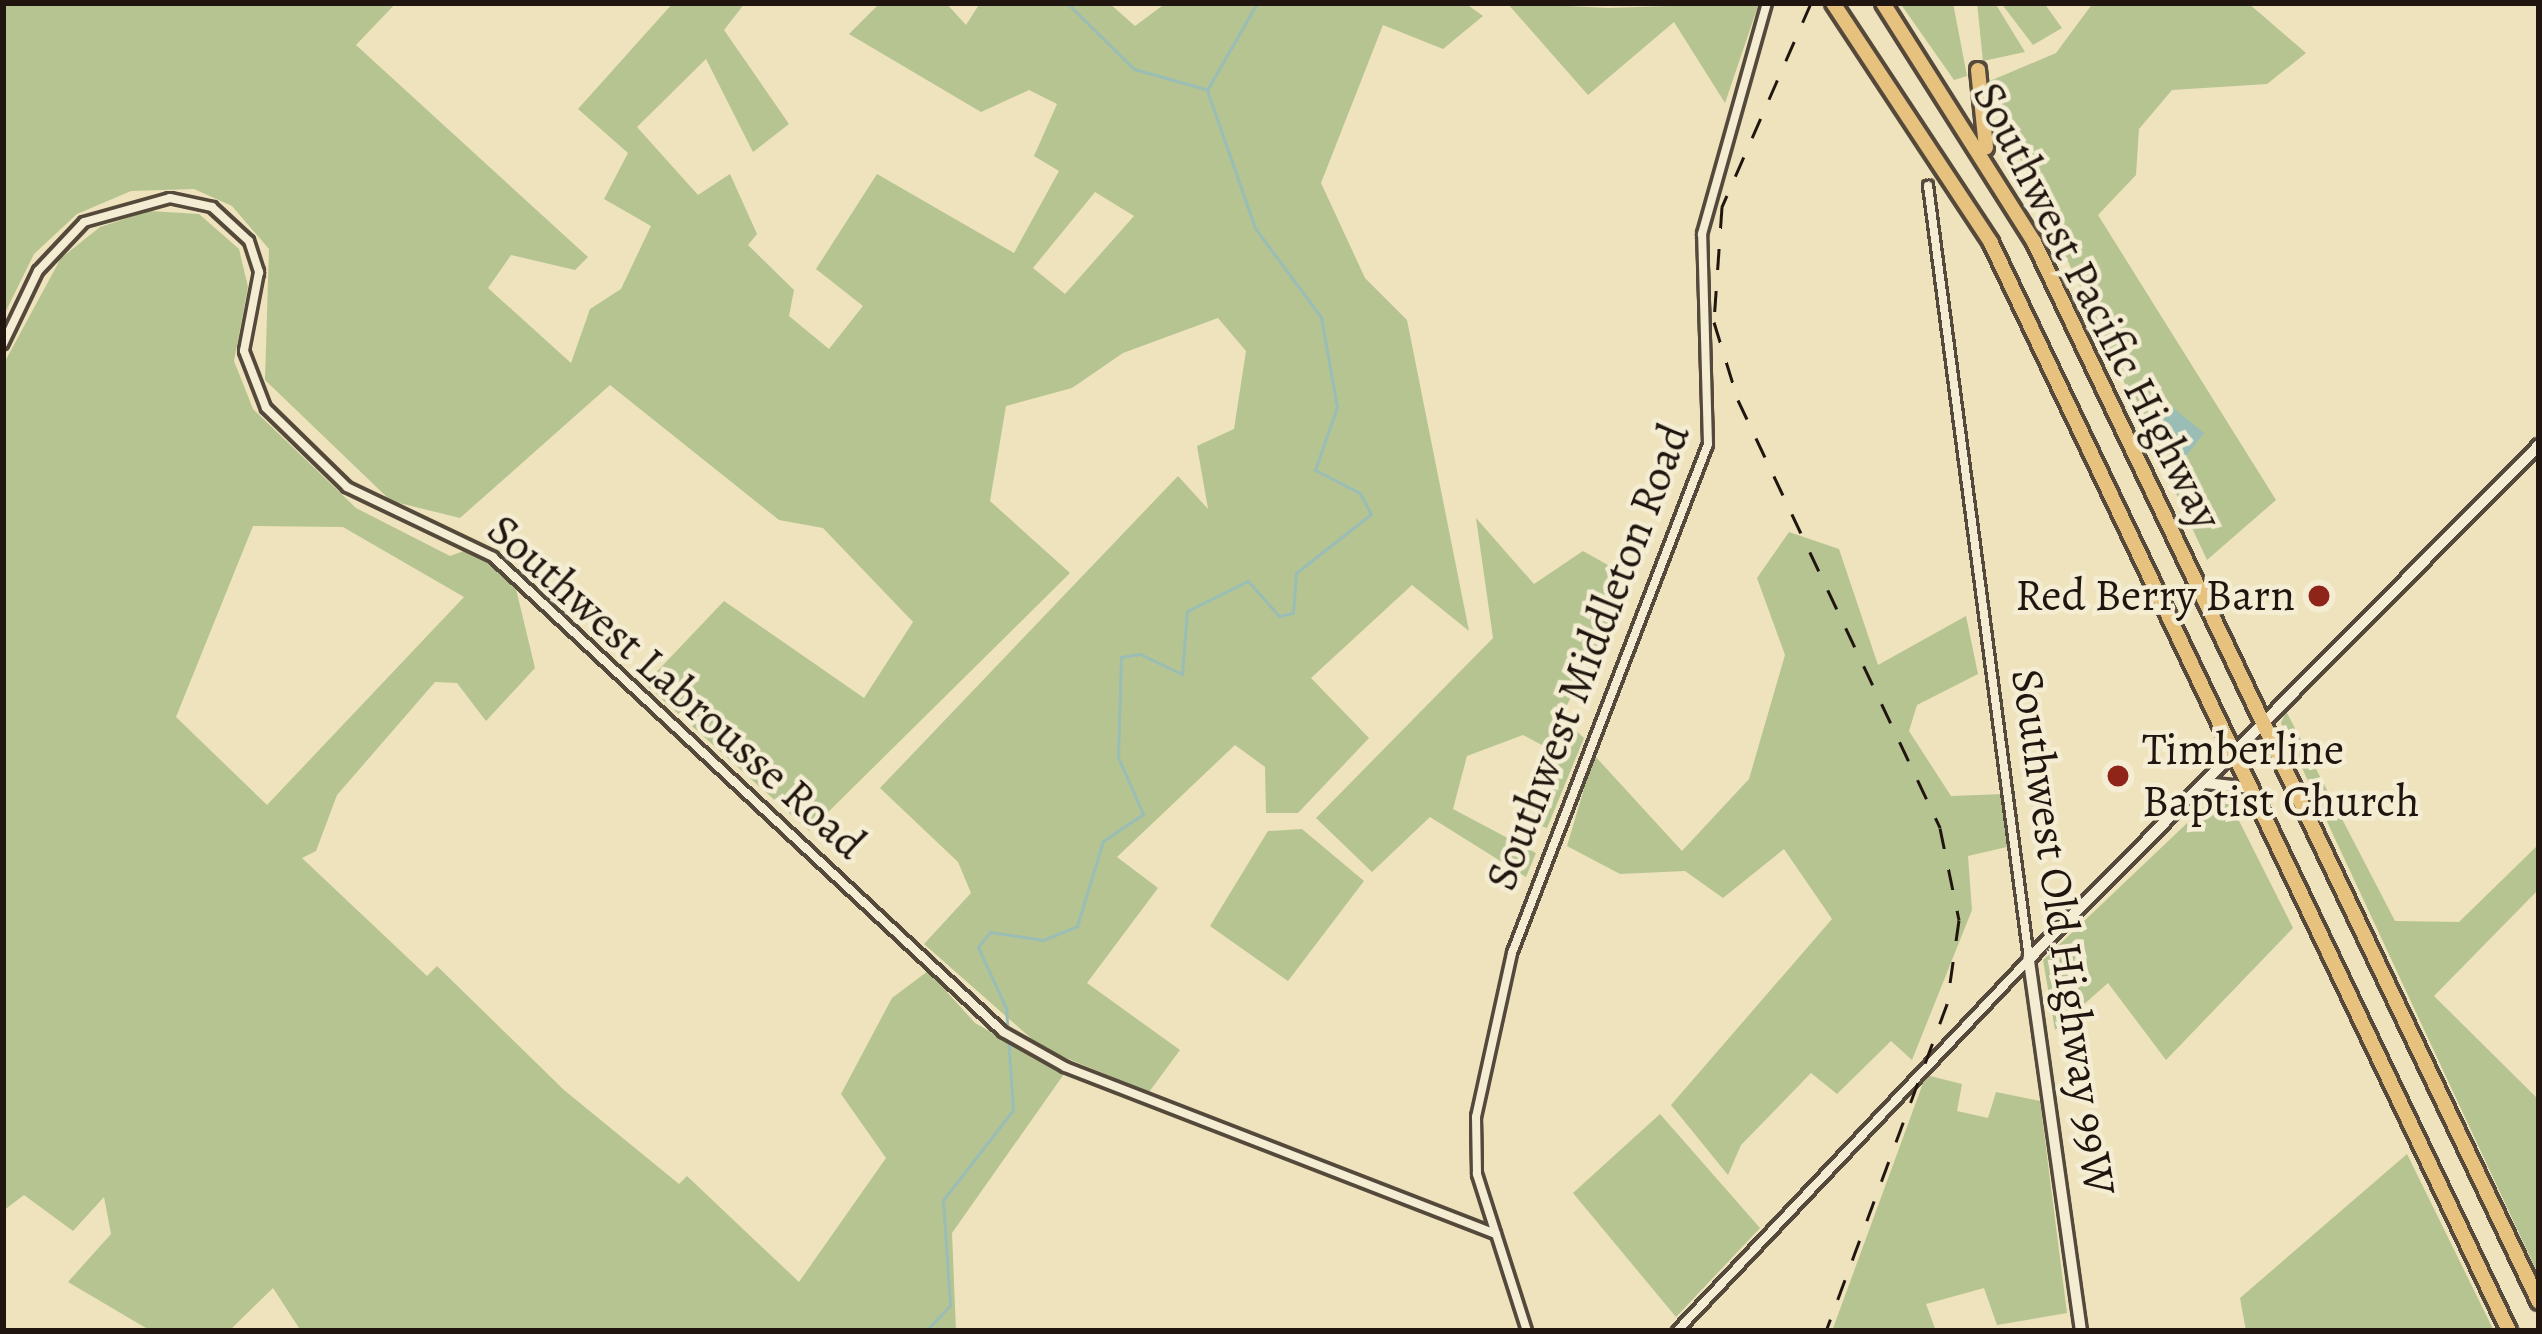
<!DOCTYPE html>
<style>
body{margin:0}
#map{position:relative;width:2542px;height:1334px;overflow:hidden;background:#eee3bc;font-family:Alegreya,serif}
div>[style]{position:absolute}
.green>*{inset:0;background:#b6c492}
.water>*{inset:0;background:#9abdb5}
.stream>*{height:3px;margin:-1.5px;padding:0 1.5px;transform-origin:1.5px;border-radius:1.5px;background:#9abdb5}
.roads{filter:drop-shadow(3px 0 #54493a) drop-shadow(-3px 0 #54493a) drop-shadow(0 3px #54493a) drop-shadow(0 -3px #54493a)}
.minor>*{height:8px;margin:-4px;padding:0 4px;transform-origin:4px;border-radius:4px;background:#f4edd3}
.tertiary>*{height:10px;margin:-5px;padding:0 5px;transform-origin:5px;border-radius:5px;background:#f4edd3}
.trunk>*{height:14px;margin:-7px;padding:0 7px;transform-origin:7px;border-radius:7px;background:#e7c27e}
.rail>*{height:3px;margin-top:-1.5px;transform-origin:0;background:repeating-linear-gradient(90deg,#20160f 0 21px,transparent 0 42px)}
.dots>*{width:33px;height:33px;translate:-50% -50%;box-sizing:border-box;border:6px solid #f4edd3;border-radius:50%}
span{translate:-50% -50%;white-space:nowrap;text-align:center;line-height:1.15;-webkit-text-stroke:9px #f4edd3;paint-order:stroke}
.street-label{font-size:45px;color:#20160f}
.poi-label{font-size:45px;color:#20160f}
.right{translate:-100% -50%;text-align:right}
.left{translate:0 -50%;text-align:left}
.frame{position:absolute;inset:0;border:6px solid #20160f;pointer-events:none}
</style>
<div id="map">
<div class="green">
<i style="clip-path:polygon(evenodd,3px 3px,396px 3px,356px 45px,588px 257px,575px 270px,511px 255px,488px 288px,571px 363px,590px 309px,621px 289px,651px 226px,604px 199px,628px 153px,578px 109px,673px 3px,745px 3px,724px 30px,789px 124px,753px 152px,706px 59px,637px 127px,698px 195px,730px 174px,757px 234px,748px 245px,794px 290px,789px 316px,829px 349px,863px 306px,816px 269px,877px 174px,1014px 253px,1059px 171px,1034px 156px,1057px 104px,1029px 90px,981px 112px,849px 34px,880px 3px,946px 3px,966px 25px,980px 3px,1109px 3px,1135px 26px,1166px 3px,1465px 3px,1483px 16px,1443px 49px,1383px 25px,1321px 183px,1365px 278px,1407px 320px,1469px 631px,1412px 585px,1311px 678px,1369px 738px,1298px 813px,1266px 813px,1265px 767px,1235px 745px,1117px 857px,1158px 888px,1087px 983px,1180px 1050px,1149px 1092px,1042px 1048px,924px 944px,971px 893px,958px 862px,880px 788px,1178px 476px,1208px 509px,1197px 446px,1234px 429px,1246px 351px,1218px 318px,1123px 353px,1072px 388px,1006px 406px,990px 501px,1070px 573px,809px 831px,645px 684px,724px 601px,864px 698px,913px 622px,823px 528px,779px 520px,610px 385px,460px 518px,391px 501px,265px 380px,269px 249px,232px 206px,194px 189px,131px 191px,77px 214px,34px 254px,3px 317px,3px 3px,1095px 192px,1134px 216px,1065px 294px,1033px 268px,1095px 192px)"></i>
<i style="clip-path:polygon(1507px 3px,1608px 8px,1759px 3px,1725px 103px,1674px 22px,1588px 95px)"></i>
<i style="clip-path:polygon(1900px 3px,1953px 3px,1967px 76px,1954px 80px)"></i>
<i style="clip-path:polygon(1977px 3px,1995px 3px,2025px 52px,1983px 61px)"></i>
<i style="clip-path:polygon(2001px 3px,2044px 3px,2062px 28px,2033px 45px)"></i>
<i style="clip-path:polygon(2093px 3px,2248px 3px,2306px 53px,2267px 84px,2172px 90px,2139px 129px,2136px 175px,2098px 215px,2276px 500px,2207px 560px,1985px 83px,2056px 53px)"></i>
<i style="clip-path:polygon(evenodd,149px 211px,199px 214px,239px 249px,248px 287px,234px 361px,253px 409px,356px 508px,450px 556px,472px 548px,516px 589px,535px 668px,486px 721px,457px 683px,435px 682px,337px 795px,316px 851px,302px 858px,427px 976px,437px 966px,564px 1090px,679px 1184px,687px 1176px,799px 1282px,886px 1158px,841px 1094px,892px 998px,928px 971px,975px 1023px,1064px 1074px,952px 1233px,956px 1331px,301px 1331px,273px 1288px,229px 1331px,151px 1331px,68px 1282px,111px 1234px,104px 1197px,73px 1231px,24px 1195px,3px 1211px,3px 365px,61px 258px,100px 227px,149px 211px,253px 526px,343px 527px,464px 597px,267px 805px,176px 717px,253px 526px)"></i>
<i style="clip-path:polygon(1476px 518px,1534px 584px,1583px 551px,1631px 578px,1561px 717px,1584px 738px,1547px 828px,1531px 822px,1557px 753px,1523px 735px,1467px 756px,1453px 809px,1536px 853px,1526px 877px,1430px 817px,1372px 872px,1316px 818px,1493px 638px)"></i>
<i style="clip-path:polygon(1789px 532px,1839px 549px,1878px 665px,1966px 616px,1978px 674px,1917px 705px,1909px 731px,1951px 796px,2004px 794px,2011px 846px,1968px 856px,1972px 910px,1912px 1060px,1891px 1041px,1837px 1094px,1811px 1073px,1741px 1145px,1728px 1175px,1671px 1105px,1832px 919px,1784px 849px,1723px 898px,1685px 871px,1620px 874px,1567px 846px,1594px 755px,1682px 851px,1749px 779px,1785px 655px,1757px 578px)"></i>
<i style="clip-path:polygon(2286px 711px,2395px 921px,2459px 922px,2539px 844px,2539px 889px,2434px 996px,2539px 1100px,2539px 1276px,2281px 723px)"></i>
<i style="clip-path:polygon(2223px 789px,2293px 928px,2166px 1060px,2108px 983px,2055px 1030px,2043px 960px)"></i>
<i style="clip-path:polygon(1302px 829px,1364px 881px,1288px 981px,1210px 926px,1268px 831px)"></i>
<i style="clip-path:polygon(1926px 1075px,1962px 1084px,1957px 1111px,1988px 1118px,1996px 1092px,2040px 1101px,2067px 1313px,1997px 1325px,1984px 1288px,1926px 1304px,1936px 1331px,1832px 1331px)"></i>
<i style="clip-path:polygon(1660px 1114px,1760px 1228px,1676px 1317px,1573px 1193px)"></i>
<i style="clip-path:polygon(2407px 1154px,2494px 1331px,2246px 1331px,2240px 1298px)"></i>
</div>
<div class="water">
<i style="clip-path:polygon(2171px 406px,2204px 433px,2184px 459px,2165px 445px,2158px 410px)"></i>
</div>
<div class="stream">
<i style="left:1067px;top:3px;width:94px;rotate:44.6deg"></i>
<i style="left:1134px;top:69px;width:74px;rotate:15.7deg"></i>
<i style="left:926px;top:1331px;width:35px;rotate:-47deg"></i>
<i style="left:950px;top:1305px;width:105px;rotate:-93.8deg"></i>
<i style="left:943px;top:1200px;width:114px;rotate:-52.1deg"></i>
<i style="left:1013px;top:1110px;width:102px;rotate:-93.9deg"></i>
<i style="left:1006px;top:1008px;width:67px;rotate:-114.7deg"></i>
<i style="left:978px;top:947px;width:19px;rotate:-51deg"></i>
<i style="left:990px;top:932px;width:54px;rotate:8.6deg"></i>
<i style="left:1043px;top:940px;width:37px;rotate:-22deg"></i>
<i style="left:1077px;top:926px;width:89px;rotate:-73deg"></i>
<i style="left:1103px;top:841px;width:48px;rotate:-34deg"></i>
<i style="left:1143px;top:814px;width:62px;rotate:-113.7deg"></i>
<i style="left:1118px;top:757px;width:100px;rotate:-88.3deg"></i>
<i style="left:1121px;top:657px;width:19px;rotate:-9deg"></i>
<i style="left:1140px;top:654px;width:47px;rotate:25.5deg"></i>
<i style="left:1182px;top:674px;width:63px;rotate:-85.5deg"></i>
<i style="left:1187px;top:611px;width:68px;rotate:-26.2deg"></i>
<i style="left:1248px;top:581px;width:47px;rotate:48.5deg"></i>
<i style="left:1279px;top:616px;width:14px;rotate:-12deg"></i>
<i style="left:1293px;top:613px;width:40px;rotate:-85.7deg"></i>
<i style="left:1296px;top:573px;width:95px;rotate:-38.2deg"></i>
<i style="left:1371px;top:514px;width:24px;rotate:-118deg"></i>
<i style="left:1360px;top:493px;width:51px;rotate:-152.9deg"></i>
<i style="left:1315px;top:470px;width:67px;rotate:-70.8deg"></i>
<i style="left:1337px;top:407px;width:91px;rotate:-100.1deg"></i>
<i style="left:1321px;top:317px;width:111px;rotate:-126.6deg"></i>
<i style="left:1255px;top:228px;width:146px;rotate:-109.2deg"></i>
<i style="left:1207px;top:90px;width:100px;rotate:-60.1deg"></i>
</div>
<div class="roads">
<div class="minor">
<i style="left:3px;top:344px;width:81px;rotate:-64.4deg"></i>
<i style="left:38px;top:271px;width:67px;rotate:-46.8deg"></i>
<i style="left:84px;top:222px;width:89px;rotate:-15.6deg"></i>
<i style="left:170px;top:198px;width:43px;rotate:12.1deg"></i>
<i style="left:212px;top:207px;width:50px;rotate:42.6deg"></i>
<i style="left:249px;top:241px;width:33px;rotate:72deg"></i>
<i style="left:259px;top:272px;width:80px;rotate:100.8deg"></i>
<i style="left:244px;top:351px;width:61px;rotate:68.9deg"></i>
<i style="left:266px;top:408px;width:113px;rotate:44.3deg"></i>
<i style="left:347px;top:487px;width:162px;rotate:25.6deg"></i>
<i style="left:493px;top:557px;width:697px;rotate:42.96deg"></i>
<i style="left:1003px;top:1032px;width:71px;rotate:29.4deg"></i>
<i style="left:1065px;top:1067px;width:462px;rotate:21.2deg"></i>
<i style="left:1527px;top:1331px;width:165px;rotate:-107.7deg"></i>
<i style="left:1477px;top:1174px;width:57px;rotate:-91deg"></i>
<i style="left:1476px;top:1117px;width:168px;rotate:-77.6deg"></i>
<i style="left:1512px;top:953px;width:545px;rotate:-68.94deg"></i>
<i style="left:1708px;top:444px;width:210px;rotate:-91.6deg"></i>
<i style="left:1702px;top:234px;width:240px;rotate:-74.3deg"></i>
<i style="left:1677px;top:1331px;width:512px;rotate:-46.58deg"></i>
<i style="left:2029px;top:959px;width:780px;rotate:-97.44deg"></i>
</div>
<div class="tertiary">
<i style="left:2206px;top:783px;width:44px;rotate:6.5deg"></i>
<i style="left:2081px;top:1331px;width:376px;rotate:-98deg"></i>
<i style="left:2029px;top:959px;width:724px;rotate:-45.22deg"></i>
</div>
<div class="trunk">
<i style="left:1833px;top:3px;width:287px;rotate:56.6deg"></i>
<i style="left:1991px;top:243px;width:1205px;rotate:64.54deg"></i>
<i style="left:1883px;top:3px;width:283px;rotate:57.7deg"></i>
<i style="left:2034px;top:242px;width:1174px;rotate:64.53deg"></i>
<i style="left:1978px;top:70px;width:78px;rotate:84.1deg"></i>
</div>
</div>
<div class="rail">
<i style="left:1811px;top:3px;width:223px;rotate:113.6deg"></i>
<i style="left:1722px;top:207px;width:115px;rotate:94deg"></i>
<i style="left:1714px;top:322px;width:82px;rotate:72.9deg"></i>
<i style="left:1738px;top:400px;width:473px;rotate:64.7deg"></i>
<i style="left:1940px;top:828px;width:94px;rotate:78.3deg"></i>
<i style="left:1959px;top:920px;width:85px;rotate:98.1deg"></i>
<i style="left:1947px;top:1004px;width:349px;rotate:110.3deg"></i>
</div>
<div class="dots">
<i style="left:2319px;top:596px;background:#8f2418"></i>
<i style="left:2118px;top:776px;background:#8f2418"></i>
</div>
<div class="street-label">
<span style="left:2097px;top:306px;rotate:63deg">Southwest Pacific Highway</span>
<span style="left:1588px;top:657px;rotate:-69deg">Southwest Middleton Road</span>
<span style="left:676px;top:687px;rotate:42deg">Southwest Labrousse Road</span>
<span style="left:2063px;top:932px;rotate:82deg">Southwest Old Highway 99W</span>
</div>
<div class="poi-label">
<span class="right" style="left:2295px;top:596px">Red Berry Barn</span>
<span class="left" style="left:2142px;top:776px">Timberline<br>Baptist Church</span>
</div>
<div class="frame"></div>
</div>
